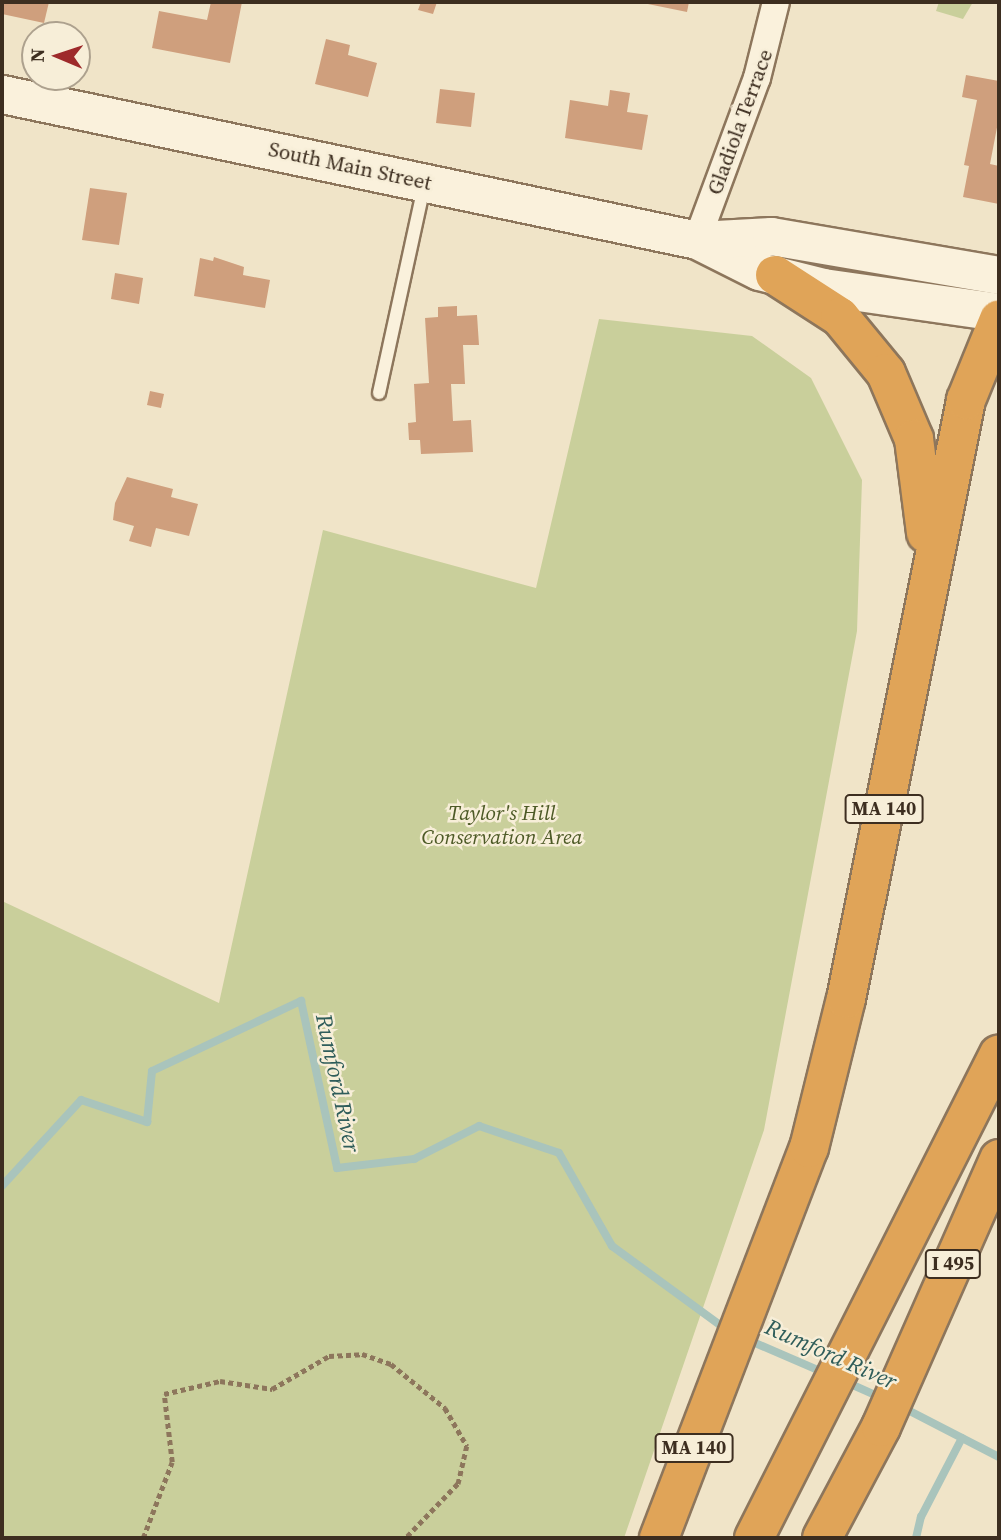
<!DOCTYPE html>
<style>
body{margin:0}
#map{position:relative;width:1001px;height:1540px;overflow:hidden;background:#f0e4c8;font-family:"Source Serif 4",serif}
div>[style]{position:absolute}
.green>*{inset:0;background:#c9cf9b}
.stream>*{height:8px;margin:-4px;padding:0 4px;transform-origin:4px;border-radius:4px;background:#a9c4bc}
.building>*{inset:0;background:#cf9f7d}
.path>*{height:4.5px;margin-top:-2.25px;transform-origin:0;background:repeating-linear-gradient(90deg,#8d765c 0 5px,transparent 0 8.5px)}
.roads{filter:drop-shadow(2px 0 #8d765c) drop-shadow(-2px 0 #8d765c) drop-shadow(0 2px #8d765c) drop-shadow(0 -2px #8d765c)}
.lane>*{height:12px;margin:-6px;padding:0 6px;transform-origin:6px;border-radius:6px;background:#faf1dc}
.street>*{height:26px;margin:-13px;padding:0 13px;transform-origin:13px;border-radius:13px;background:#faf1dc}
.secondary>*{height:37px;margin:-18.5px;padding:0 18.5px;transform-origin:18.5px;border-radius:18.5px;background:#faf1dc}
.highway>*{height:38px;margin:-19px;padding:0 19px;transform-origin:19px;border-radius:19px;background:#e0a458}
span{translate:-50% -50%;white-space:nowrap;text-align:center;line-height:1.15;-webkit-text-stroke:5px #f7eed8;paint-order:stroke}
.shield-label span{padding:2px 5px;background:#f7eed8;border:2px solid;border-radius:5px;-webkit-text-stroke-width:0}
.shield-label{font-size:19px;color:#3d2e20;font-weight:700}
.street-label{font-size:21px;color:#3d2e20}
.park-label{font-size:21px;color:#4d5a26;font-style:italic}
.water-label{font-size:23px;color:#2f5d5a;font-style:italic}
.frame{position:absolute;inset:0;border:4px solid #3d2e20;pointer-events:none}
.north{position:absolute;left:21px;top:21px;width:70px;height:70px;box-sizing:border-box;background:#f7eed8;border:2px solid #ada18e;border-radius:50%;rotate:272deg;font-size:19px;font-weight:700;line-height:28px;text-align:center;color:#3d2e20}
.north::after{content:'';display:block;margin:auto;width:24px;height:32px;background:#9e2a2b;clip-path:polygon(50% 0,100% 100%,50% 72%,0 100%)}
</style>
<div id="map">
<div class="green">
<i style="clip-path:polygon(939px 2px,973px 2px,963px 19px,936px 11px)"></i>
<i style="clip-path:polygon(599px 319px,752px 336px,811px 378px,862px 480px,857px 631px,764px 1130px,624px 1538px,2px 1538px,2px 901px,219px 1003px,323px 530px,536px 588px)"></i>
</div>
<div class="stream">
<i style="left:2px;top:1186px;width:117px;rotate:-47.4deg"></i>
<i style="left:81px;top:1100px;width:70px;rotate:18.4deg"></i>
<i style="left:147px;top:1122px;width:51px;rotate:-84.4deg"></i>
<i style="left:152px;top:1071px;width:165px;rotate:-25.2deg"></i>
<i style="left:301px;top:1001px;width:171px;rotate:77.8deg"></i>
<i style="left:337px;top:1168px;width:78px;rotate:-6.7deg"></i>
<i style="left:414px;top:1159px;width:73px;rotate:-26.9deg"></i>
<i style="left:479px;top:1126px;width:84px;rotate:18.6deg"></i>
<i style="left:559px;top:1153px;width:107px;rotate:60.3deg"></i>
<i style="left:612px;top:1246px;width:144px;rotate:36.2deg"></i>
<i style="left:746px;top:1339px;width:88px;rotate:23.4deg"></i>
<i style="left:846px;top:1382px;width:39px;rotate:24deg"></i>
<i style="left:900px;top:1406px;width:111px;rotate:27.3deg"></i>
<i style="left:916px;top:1538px;width:22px;rotate:-77deg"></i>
<i style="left:921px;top:1517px;width:89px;rotate:-62.6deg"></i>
</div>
<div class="building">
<i style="clip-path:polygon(2px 2px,49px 2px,44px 23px,2px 14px)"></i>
<i style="clip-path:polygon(211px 2px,242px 2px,230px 63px,152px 48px,159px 11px,207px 20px)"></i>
<i style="clip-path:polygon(421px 2px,437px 2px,433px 14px,418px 10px)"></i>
<i style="clip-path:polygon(638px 2px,689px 2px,687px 12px)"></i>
<i style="clip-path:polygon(326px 39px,350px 45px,348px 55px,377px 63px,368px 97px,315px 84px)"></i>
<i style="clip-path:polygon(966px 75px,999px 81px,999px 117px,990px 164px,999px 166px,999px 204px,963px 197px,969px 166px,964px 165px,977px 100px,962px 97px)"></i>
<i style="clip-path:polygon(440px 89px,475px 93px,471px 127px,436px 123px)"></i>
<i style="clip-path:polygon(610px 90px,630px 93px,627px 112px,648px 115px,642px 150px,565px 138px,570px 100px,608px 106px)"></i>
<i style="clip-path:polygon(90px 188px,127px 193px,119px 245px,82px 240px)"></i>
<i style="clip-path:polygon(214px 257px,244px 267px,243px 275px,270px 280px,265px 308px,194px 296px,200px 258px,213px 261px)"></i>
<i style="clip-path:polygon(115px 273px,143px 278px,139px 304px,111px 299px)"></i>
<i style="clip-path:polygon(457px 306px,457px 316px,477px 315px,479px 345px,463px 345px,465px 384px,451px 384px,453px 421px,471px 420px,473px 452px,421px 454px,420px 440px,409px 440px,408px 423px,416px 422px,414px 384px,429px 383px,425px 318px,438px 317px,438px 307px)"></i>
<i style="clip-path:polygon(150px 391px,164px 394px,161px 408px,147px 405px)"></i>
<i style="clip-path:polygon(127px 477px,173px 489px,171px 497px,198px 504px,189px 536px,156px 528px,151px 547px,129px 541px,134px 526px,113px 520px,115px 503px)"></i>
</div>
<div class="path">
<i style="left:143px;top:1538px;width:81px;rotate:-69.1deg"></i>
<i style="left:172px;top:1462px;width:68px;rotate:-96.7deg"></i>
<i style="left:164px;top:1394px;width:57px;rotate:-13.1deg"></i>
<i style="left:220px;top:1381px;width:53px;rotate:8.7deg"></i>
<i style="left:272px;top:1389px;width:66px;rotate:-30.1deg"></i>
<i style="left:329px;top:1356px;width:33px;rotate:-3deg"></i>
<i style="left:362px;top:1354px;width:31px;rotate:19deg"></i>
<i style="left:391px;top:1364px;width:70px;rotate:39.2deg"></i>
<i style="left:445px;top:1408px;width:44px;rotate:59.9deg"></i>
<i style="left:467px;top:1446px;width:39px;rotate:103deg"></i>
<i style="left:458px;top:1484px;width:75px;rotate:133.9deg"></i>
</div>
<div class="roads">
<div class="lane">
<i style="left:379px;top:393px;width:212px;rotate:-77.7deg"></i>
</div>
<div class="street">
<i style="left:697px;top:240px;width:173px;rotate:-69.7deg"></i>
<i style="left:757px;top:78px;width:78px;rotate:-76deg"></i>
</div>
<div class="secondary">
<i style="left:2px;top:94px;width:710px;rotate:11.86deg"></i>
<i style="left:697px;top:240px;width:69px;rotate:26.6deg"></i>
<i style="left:759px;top:271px;width:66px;rotate:14deg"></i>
<i style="left:823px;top:287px;width:178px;rotate:8.1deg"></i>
<i style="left:698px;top:240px;width:73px;rotate:-3.1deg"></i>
<i style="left:771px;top:236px;width:231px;rotate:9.7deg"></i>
</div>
<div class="highway">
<i style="left:775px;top:275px;width:77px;rotate:32.9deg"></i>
<i style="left:840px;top:317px;width:72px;rotate:50.6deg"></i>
<i style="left:886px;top:373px;width:72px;rotate:67deg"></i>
<i style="left:914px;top:439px;width:95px;rotate:82.7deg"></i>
<i style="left:659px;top:1538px;width:418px;rotate:-69deg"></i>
<i style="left:809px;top:1148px;width:154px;rotate:-76.1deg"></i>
<i style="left:846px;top:999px;width:611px;rotate:-78.67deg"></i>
<i style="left:966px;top:400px;width:87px;rotate:-67.8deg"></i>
<i style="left:754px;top:1538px;width:542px;rotate:-63.15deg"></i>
<i style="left:822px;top:1538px;width:126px;rotate:-62deg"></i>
<i style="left:881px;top:1427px;width:293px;rotate:-66.2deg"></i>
</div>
</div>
<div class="shield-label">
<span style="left:884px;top:809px">MA 140</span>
<span style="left:953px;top:1264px">I 495</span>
<span style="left:694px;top:1448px">MA 140</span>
</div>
<div class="street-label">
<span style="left:740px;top:122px;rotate:-70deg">Gladiola Terrace</span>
<span style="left:350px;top:166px;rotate:12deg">South Main Street</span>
</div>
<div class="park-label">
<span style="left:502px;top:825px">Taylor's Hill<br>Conservation Area</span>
</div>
<div class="water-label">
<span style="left:338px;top:1083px;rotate:78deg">Rumford River</span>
<span style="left:831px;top:1354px;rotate:24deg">Rumford River</span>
</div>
<div class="frame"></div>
<div class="north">N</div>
</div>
